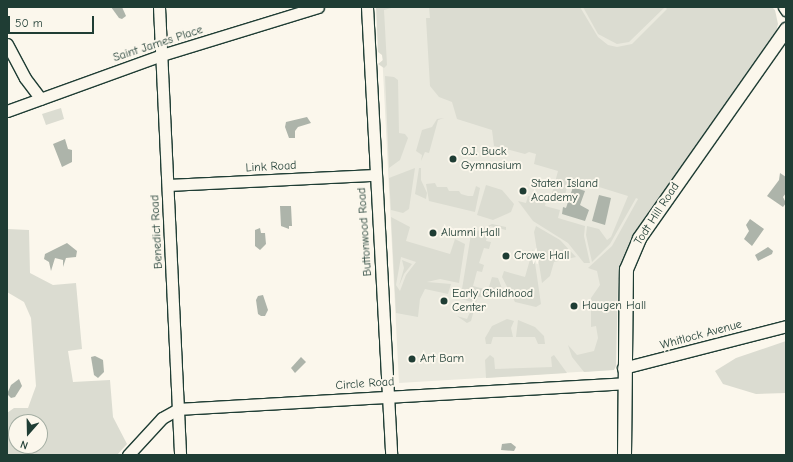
<!DOCTYPE html>
<style>
body{margin:0}
#map{position:relative;width:793px;height:462px;overflow:hidden;background:#fbf7ec;font-family:"Comic Neue",sans-serif}
div>[style]{position:absolute}
.built>*{inset:0;background:#eae9de}
.green>*{inset:0;background:#dbdcd1}
.water>*{inset:0;background:#adb4aa}
.roads{filter:drop-shadow(1px 0 #1f3d34) drop-shadow(-1px 0 #1f3d34) drop-shadow(0 1px #1f3d34) drop-shadow(0 -1px #1f3d34)}
.minor>*{height:11px;margin:-5.5px;padding:0 5.5px;transform-origin:5.5px;border-radius:5.5px;background:#fbf7ec}
.tertiary>*{height:13px;margin:-6.5px;padding:0 6.5px;transform-origin:6.5px;border-radius:6.5px;background:#fbf7ec}
.dots>*{width:11px;height:11px;translate:-50% -50%;box-sizing:border-box;border:2px solid #fbf7ec;border-radius:50%}
span{translate:-50% -50%;white-space:nowrap;text-align:center;line-height:1.15;-webkit-text-stroke:4px #fbf7ec;paint-order:stroke}
.street-label{font-size:12px;color:#1f3d34}
.poi-label{font-size:12px;color:#1f3d34}
.left{translate:0 -50%;text-align:left}
.frame{position:absolute;inset:0;border:8px solid #1f3d34;pointer-events:none}
.north{position:absolute;left:8px;top:414px;width:40px;height:40px;box-sizing:border-box;background:#fbf7ec;border:1px solid #a3ada2;border-radius:50%;rotate:200deg;font-size:11px;font-weight:700;line-height:16px;text-align:center;color:#1f3d34}
.north::after{content:'';display:block;margin:auto;width:14px;height:18px;background:#1f3d34;clip-path:polygon(50% 0,100% 100%,50% 72%,0 100%)}
.scale{position:absolute;left:8px;top:16px;width:86px;height:18px;box-sizing:border-box;border:2px solid #1f3d34;border-top:0;padding-left:5px;font-size:12px;line-height:14px;white-space:nowrap;color:#1f3d34;-webkit-text-stroke:3px #fbf7ec;paint-order:stroke}
</style>
<div id="map">
<div class="built">
<i style="clip-path:polygon(383px 7px,763px 7px,620px 255px,610px 370px,399px 383px,380px 13px)"></i>
</div>
<div class="green">
<i style="clip-path:polygon(376px 7px,395px 7px,384px 10px,387px 65px,384px 68px,378px 64px,383px 60px,382px 55px,378px 52px)"></i>
<i style="clip-path:polygon(429px 7px,580px 7px,598px 37px,608px 45px,617px 47px,632px 44px,667px 9px,665px 7px,629px 42px,617px 44px,598px 34px,583px 7px,772px 7px,775px 10px,778px 24px,776px 32px,629px 244px,618px 282px,616px 366px,614px 370px,584px 372px,572px 357px,568px 345px,577px 355px,594px 351px,598px 338px,596px 326px,591px 327px,591px 298px,600px 285px,597px 271px,588px 268px,612px 246px,638px 199px,636px 198px,610px 244px,592px 262px,586px 235px,587px 226px,599px 229px,607px 240px,611px 237px,628px 196px,570px 178px,563px 201px,551px 197px,558px 171px,534px 164px,536px 154px,529px 152px,525px 154px,494px 146px,492px 130px,457px 119px,452px 102px,439px 97px,430px 86px,426px 18px,430px 18px)"></i>
<i style="clip-path:polygon(385px 76px,394px 77px,398px 80px,399px 133px,405px 134px,408px 138px,400px 160px,389px 168px)"></i>
<i style="clip-path:polygon(61px 108px,64px 119px,46px 125px,42px 114px)"></i>
<i style="clip-path:polygon(444px 118px,438px 120px,429px 153px,425px 152px,421px 161px,422px 155px,416px 151px,422px 130px,432px 127px,437px 119px)"></i>
<i style="clip-path:polygon(415px 168px,409px 209px,403px 213px,391px 210px,389px 178px)"></i>
<i style="clip-path:polygon(419px 168px,421px 168px,421px 180px,427px 193px,426px 199px,415px 194px)"></i>
<i style="clip-path:polygon(435px 183px,437px 187px,447px 187px,449px 191px,459px 191px,461px 194px,468px 196px,473px 196px,476px 186px,480px 188px,475px 212px,429px 201px,426px 184px)"></i>
<i style="clip-path:polygon(486px 185px,502px 190px,514px 204px,511px 212px,493px 220px,477px 215px)"></i>
<i style="clip-path:polygon(528px 196px,546px 201px,545px 206px,560px 210px,558px 218px,585px 226px,584px 236px,590px 263px,584px 263px,568px 243px,533px 221px,518px 201px,526px 203px)"></i>
<i style="clip-path:polygon(evenodd,391px 217px,410px 227px,406px 241px,450px 254px,455px 239px,465px 244px,459px 283px,440px 279px,427px 282px,451px 284px,448px 294px,425px 289px,420px 299px,418px 317px,396px 313px,391px 217px,401px 257px,416px 262px,406px 275px,400px 291px,396px 285px,401px 257px)"></i>
<i style="clip-path:polygon(492px 224px,506px 227px,506px 230px,490px 226px,486px 241px,491px 242px,489px 249px,484px 248px,479px 263px,484px 265px,482px 272px,477px 271px,473px 286px,488px 290px,492px 277px,498px 278px,503px 291px,493px 298px,478px 297px,462px 289px,471px 234px)"></i>
<i style="clip-path:polygon(536px 226px,560px 240px,576px 257px,554px 262px,550px 276px,542px 283px,534px 232px)"></i>
<i style="clip-path:polygon(evenodd,7px 229px,29px 230px,30px 273px,53px 285px,76px 283px,82px 349px,68px 351px,73px 382px,110px 380px,113px 417px,127px 444px,117px 455px,7px 455px,7px 413px,14px 408px,28px 408px,36px 386px,31px 318px,24px 302px,7px 292px,7px 229px,16px 422px,40px 422px,40px 446px,16px 446px,16px 422px)"></i>
<i style="clip-path:polygon(533px 249px,541px 304px,536px 307px,515px 302px,502px 277px,504px 271px,525px 277px)"></i>
<i style="clip-path:polygon(402px 260px,412px 264px,404px 274px,399px 286px,404px 268px)"></i>
<i style="clip-path:polygon(457px 293px,477px 299px,471px 321px,467px 323px,457px 316px,467px 319px,472px 308px,471px 302px,456px 297px)"></i>
<i style="clip-path:polygon(507px 319px,514px 321px,511px 328px,513px 337px,493px 337px,491px 344px,486px 344px,485px 338px,492px 326px)"></i>
<i style="clip-path:polygon(518px 320px,535px 327px,544px 336px,545px 344px,538px 344px,535px 337px,516px 337px)"></i>
<i style="clip-path:polygon(786px 341px,786px 393px,756px 394px,723px 384px,715px 371px,736px 358px)"></i>
<i style="clip-path:polygon(490px 355px,494px 358px,495px 369px,552px 367px,551px 357px,554px 355px,567px 373px,486px 378px,485px 360px)"></i>
</div>
<div class="water">
<i style="clip-path:polygon(111px 7px,122px 7px,126px 16px,122px 19px,119px 18px)"></i>
<i style="clip-path:polygon(307px 117px,311px 123px,298px 127px,295px 131px,295px 138px,289px 138px,285px 127px,286px 122px)"></i>
<i style="clip-path:polygon(65px 139px,68px 149px,72px 150px,72px 162px,62px 167px,53px 144px)"></i>
<i style="clip-path:polygon(780px 173px,786px 177px,786px 193px,783px 197px,786px 203px,783px 207px,767px 196px,779px 180px)"></i>
<i style="clip-path:polygon(573px 187px,585px 191px,580px 205px,589px 210px,585px 221px,562px 214px,563px 207px,566px 208px)"></i>
<i style="clip-path:polygon(599px 195px,611px 198px,605px 225px,592px 221px)"></i>
<i style="clip-path:polygon(280px 206px,291px 206px,292px 226px,289px 226px,289px 229px,281px 226px)"></i>
<i style="clip-path:polygon(750px 219px,764px 229px,752px 246px,744px 239px,749px 231px,746px 225px)"></i>
<i style="clip-path:polygon(260px 228px,261px 233px,265px 233px,266px 244px,260px 250px,255px 246px,255px 230px)"></i>
<i style="clip-path:polygon(67px 243px,77px 251px,76px 257px,66px 258px,63px 267px,63px 260px,55px 258px,51px 271px,49px 262px,44px 259px,45px 254px)"></i>
<i style="clip-path:polygon(768px 247px,773px 251px,772px 254px,758px 261px,755px 255px)"></i>
<i style="clip-path:polygon(263px 295px,268px 310px,265px 316px,261px 316px,258px 314px,256px 300px,258px 296px)"></i>
<i style="clip-path:polygon(95px 356px,103px 360px,104px 372px,98px 378px,94px 375px,91px 357px)"></i>
<i style="clip-path:polygon(301px 357px,306px 362px,295px 373px,291px 368px)"></i>
<i style="clip-path:polygon(19px 379px,22px 386px,15px 397px,11px 398px,7px 394px,11px 385px)"></i>
<i style="clip-path:polygon(511px 443px,516px 447px,514px 451px,501px 450px,502px 444px)"></i>
</div>
<div class="roads">
<div class="minor">
<i style="left:159px;top:7px;width:448px;rotate:87.3deg"></i>
<i style="left:367px;top:7px;width:449px;rotate:86.9deg"></i>
<i style="left:784px;top:7px;width:4px;rotate:56deg"></i>
<i style="left:7px;top:44px;width:38px;rotate:62deg"></i>
<i style="left:25px;top:78px;width:26px;rotate:53deg"></i>
<i style="left:7px;top:111px;width:165px;rotate:-19.9deg"></i>
<i style="left:162px;top:55px;width:163px;rotate:-17.1deg"></i>
<i style="left:168px;top:185px;width:207px;rotate:-2.8deg"></i>
<i style="left:623px;top:368px;width:168px;rotate:-14.4deg"></i>
<i style="left:128px;top:455px;width:50px;rotate:-47.4deg"></i>
<i style="left:162px;top:418px;width:18px;rotate:-29deg"></i>
<i style="left:178px;top:409px;width:446px;rotate:-3.3deg"></i>
</div>
<div class="tertiary">
<i style="left:624px;top:455px;width:186px;rotate:-89.4deg"></i>
<i style="left:626px;top:269px;width:34px;rotate:-67deg"></i>
<i style="left:639px;top:238px;width:256px;rotate:-54.9deg"></i>
</div>
</div>
<div class="dots">
<i style="left:453px;top:159px;background:#1f3d34"></i>
<i style="left:523px;top:191px;background:#1f3d34"></i>
<i style="left:433px;top:233px;background:#1f3d34"></i>
<i style="left:506px;top:256px;background:#1f3d34"></i>
<i style="left:444px;top:301px;background:#1f3d34"></i>
<i style="left:574px;top:306px;background:#1f3d34"></i>
<i style="left:412px;top:359px;background:#1f3d34"></i>
</div>
<div class="street-label">
<span style="left:158px;top:44px;rotate:-18deg">Saint James Place</span>
<span style="left:271px;top:167px;rotate:-3deg">Link Road</span>
<span style="left:657px;top:214px;rotate:-57deg">Todt Hill Road</span>
<span style="left:157px;top:232px;rotate:-93deg">Benedict Road</span>
<span style="left:365px;top:232px;rotate:-94deg">Buttonwood Road</span>
<span style="left:701px;top:335px;rotate:-15deg">Whitlock Avenue</span>
<span style="left:365px;top:384px;rotate:-4deg">Circle Road</span>
</div>
<div class="poi-label">
<span class="left" style="left:461px;top:159px">O.J. Buck<br>Gymnasium</span>
<span class="left" style="left:531px;top:191px">Staten Island<br>Academy</span>
<span class="left" style="left:441px;top:233px">Alumni Hall</span>
<span class="left" style="left:514px;top:256px">Crowe Hall</span>
<span class="left" style="left:452px;top:301px">Early Childhood<br>Center</span>
<span class="left" style="left:582px;top:306px">Haugen Hall</span>
<span class="left" style="left:420px;top:359px">Art Barn</span>
</div>
<div class="frame"></div>
<div class="north">N</div>
<div class="scale">50 m</div>
</div>
